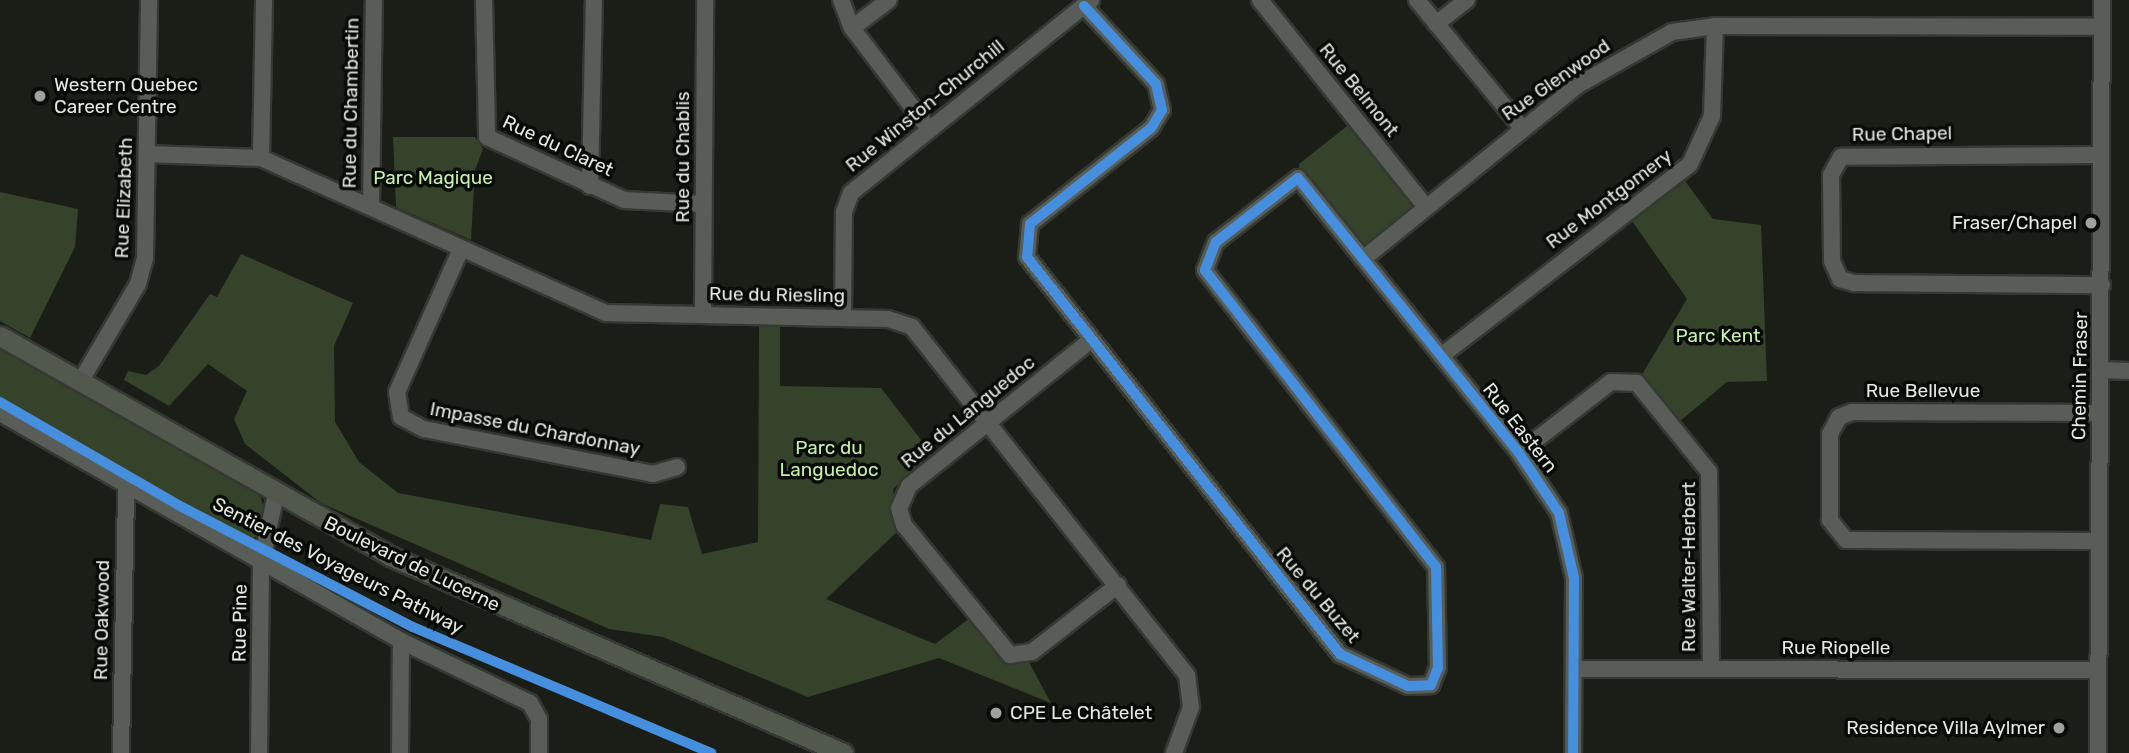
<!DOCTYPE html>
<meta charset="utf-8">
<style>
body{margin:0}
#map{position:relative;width:2129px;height:753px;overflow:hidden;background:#1a1e17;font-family:Rubik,sans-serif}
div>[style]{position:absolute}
.green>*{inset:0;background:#35432b}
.roads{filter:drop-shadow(2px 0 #353933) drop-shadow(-2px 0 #353933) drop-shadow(0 2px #353933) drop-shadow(0 -2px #353933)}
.minor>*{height:16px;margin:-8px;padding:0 8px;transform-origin:8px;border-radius:8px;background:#595d57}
.major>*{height:19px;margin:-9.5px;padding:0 9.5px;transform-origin:9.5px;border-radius:9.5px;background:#51594d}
.cycleway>*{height:10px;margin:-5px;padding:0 5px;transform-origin:5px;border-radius:5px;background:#468fdf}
.dots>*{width:19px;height:19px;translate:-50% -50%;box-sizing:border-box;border:4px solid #070a05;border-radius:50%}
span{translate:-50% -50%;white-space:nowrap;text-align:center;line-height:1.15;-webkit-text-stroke:7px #070a05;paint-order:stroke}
.street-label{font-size:19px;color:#e3e9e0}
.poi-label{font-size:19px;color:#e3e9e0}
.left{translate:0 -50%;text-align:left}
.right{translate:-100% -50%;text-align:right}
.park-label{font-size:19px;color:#c5f1a8}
</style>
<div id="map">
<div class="green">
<i style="clip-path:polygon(1356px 119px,1426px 207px,1363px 259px,1298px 178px,1299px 164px)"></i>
<i style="clip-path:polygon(393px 137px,475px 137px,483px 149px,475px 170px,471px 240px,396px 207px)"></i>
<i style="clip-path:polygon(1680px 174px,1713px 219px,1761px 225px,1767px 381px,1727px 382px,1674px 426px,1637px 383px,1687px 299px,1627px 214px)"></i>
<i style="clip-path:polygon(0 192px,78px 209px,75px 247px,30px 338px,0 321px)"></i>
<i style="clip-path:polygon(241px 254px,353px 303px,334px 346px,335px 422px,359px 462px,398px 493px,651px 540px,660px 504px,688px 507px,702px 554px,758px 542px,759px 326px,780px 325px,780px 386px,881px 388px,932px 454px,893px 489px,898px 531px,826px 599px,935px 644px,974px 615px,998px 645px,1025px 655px,1051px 703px,939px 658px,808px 697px,663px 637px,609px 629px,321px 503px,245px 444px,234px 419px,247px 391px,208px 364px,169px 406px,124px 380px,128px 371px,146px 375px,159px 366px,210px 294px,217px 297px)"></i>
<i style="clip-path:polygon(0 337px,259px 491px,265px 512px,260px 535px,249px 541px,0 398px)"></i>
</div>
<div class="roads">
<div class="minor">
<i style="left:484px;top:0;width:137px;rotate:88.7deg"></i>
<i style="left:487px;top:137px;width:151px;rotate:24.7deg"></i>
<i style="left:624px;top:200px;width:79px;rotate:2.9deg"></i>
<i style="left:841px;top:0;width:30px;rotate:69deg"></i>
<i style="left:852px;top:28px;width:127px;rotate:52.7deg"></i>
<i style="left:1260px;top:0;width:265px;rotate:51.3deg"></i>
<i style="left:1417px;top:0;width:166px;rotate:50.6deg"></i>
<i style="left:1084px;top:6px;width:106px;rotate:47.3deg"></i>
<i style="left:1156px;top:84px;width:27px;rotate:77deg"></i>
<i style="left:1162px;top:110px;width:21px;rotate:121deg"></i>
<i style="left:1151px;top:128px;width:154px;rotate:141.6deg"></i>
<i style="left:1030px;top:224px;width:33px;rotate:95deg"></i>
<i style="left:1027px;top:257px;width:506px;rotate:51.75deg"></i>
<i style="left:1340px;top:654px;width:75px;rotate:25.2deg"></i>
<i style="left:1408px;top:686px;width:23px;rotate:-2deg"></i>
<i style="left:1431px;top:685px;width:18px;rotate:-68deg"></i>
<i style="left:1438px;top:668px;width:101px;rotate:-91.1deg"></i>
<i style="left:1436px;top:567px;width:376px;rotate:-127.9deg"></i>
<i style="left:1205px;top:270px;width:30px;rotate:-69deg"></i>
<i style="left:1216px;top:242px;width:104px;rotate:-38deg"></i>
<i style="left:1298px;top:178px;width:353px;rotate:51.2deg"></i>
<i style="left:1519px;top:453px;width:72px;rotate:56.3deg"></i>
<i style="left:1559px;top:513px;width:67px;rotate:77deg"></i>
<i style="left:1574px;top:578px;width:175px;rotate:90.3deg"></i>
<i style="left:1436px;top:24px;width:39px;rotate:-38deg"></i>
<i style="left:852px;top:28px;width:46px;rotate:-37.1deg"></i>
<i style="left:147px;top:154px;width:114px;rotate:2deg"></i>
<i style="left:261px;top:158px;width:378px;rotate:24.2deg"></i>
<i style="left:606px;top:313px;width:282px;rotate:1.2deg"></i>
<i style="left:888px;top:319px;width:25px;rotate:18deg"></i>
<i style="left:912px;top:327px;width:444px;rotate:51.7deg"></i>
<i style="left:1187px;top:675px;width:32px;rotate:83deg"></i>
<i style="left:1191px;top:707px;width:49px;rotate:110.3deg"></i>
<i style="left:2101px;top:155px;width:260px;rotate:179.6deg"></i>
<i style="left:1841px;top:157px;width:21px;rotate:119deg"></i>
<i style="left:1831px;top:175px;width:86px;rotate:89.3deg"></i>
<i style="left:1832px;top:261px;width:20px;rotate:66deg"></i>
<i style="left:1840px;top:279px;width:15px;rotate:16deg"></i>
<i style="left:1854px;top:283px;width:248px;rotate:0.5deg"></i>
<i style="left:261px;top:158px;width:158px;rotate:-88.9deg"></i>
<i style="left:590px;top:186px;width:186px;rotate:-88.8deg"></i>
<i style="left:371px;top:206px;width:206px;rotate:-89.2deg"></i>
<i style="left:461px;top:249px;width:157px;rotate:114.1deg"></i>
<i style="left:397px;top:392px;width:25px;rotate:81deg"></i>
<i style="left:401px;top:417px;width:26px;rotate:28deg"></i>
<i style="left:424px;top:429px;width:233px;rotate:11.1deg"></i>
<i style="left:653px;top:474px;width:25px;rotate:-16deg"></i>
<i style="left:1363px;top:259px;width:277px;rotate:-39deg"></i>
<i style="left:1578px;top:85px;width:108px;rotate:-29.4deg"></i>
<i style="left:1672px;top:32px;width:43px;rotate:-7.9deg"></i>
<i style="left:1715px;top:26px;width:387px;rotate:0.1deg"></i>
<i style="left:703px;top:314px;width:314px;rotate:-89.6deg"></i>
<i style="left:843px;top:318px;width:106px;rotate:-89.5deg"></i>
<i style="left:844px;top:212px;width:20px;rotate:-70deg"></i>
<i style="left:851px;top:193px;width:308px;rotate:-38.8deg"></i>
<i style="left:1091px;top:340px;width:233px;rotate:141.3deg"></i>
<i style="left:909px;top:486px;width:24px;rotate:114deg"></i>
<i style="left:899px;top:508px;width:18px;rotate:74deg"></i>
<i style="left:904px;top:525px;width:168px;rotate:50.8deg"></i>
<i style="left:1010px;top:655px;width:22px;rotate:-8deg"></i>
<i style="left:1032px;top:652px;width:109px;rotate:-37.9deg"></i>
<i style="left:1441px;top:356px;width:314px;rotate:-37.6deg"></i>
<i style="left:1690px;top:164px;width:53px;rotate:-65.4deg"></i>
<i style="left:1712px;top:116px;width:90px;rotate:-88.1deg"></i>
<i style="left:2102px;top:370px;width:27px;rotate:2deg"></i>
<i style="left:80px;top:382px;width:114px;rotate:-59.4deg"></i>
<i style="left:138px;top:284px;width:27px;rotate:-75deg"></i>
<i style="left:145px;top:258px;width:258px;rotate:-89.1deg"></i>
<i style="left:0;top:413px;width:461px;rotate:29.6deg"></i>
<i style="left:401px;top:641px;width:143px;rotate:25.7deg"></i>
<i style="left:530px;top:703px;width:18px;rotate:61deg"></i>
<i style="left:539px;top:719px;width:34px;rotate:90deg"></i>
<i style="left:1519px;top:453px;width:116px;rotate:-37.7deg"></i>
<i style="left:1611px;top:382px;width:26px;rotate:2deg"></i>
<i style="left:1637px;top:383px;width:114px;rotate:51deg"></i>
<i style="left:1709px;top:472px;width:197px;rotate:89.4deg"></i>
<i style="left:2099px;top:541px;width:253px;rotate:-179.8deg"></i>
<i style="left:1846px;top:540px;width:26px;rotate:-129deg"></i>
<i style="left:1830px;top:520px;width:86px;rotate:-90deg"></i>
<i style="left:1830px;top:434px;width:19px;rotate:-62deg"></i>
<i style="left:1839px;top:417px;width:14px;rotate:-21deg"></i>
<i style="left:1852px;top:412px;width:248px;rotate:0.2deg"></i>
<i style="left:1574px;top:669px;width:524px;rotate:0.11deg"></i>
<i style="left:121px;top:753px;width:266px;rotate:-88.9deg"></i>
<i style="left:259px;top:753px;width:189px;rotate:-89.4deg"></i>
<i style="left:261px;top:564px;width:72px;rotate:-77.9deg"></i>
<i style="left:400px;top:753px;width:112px;rotate:-89.5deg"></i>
<i style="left:2098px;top:753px;width:753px;rotate:-89.7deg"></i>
</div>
<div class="major">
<i style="left:0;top:336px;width:448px;rotate:29.4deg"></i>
<i style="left:390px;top:556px;width:494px;rotate:23.5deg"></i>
</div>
</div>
<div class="cycleway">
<i style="left:1084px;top:6px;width:106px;rotate:47.3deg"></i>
<i style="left:1156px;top:84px;width:27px;rotate:77deg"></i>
<i style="left:1162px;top:110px;width:21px;rotate:121deg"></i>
<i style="left:1151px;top:128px;width:154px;rotate:141.6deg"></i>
<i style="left:1030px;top:224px;width:33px;rotate:95deg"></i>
<i style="left:1027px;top:257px;width:506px;rotate:51.75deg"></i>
<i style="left:1340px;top:654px;width:75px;rotate:25.2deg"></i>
<i style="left:1408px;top:686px;width:23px;rotate:-2deg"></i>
<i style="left:1431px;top:685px;width:18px;rotate:-68deg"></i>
<i style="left:1438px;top:668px;width:101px;rotate:-91.1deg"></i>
<i style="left:1436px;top:567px;width:376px;rotate:-127.9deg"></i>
<i style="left:1205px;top:270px;width:30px;rotate:-69deg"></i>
<i style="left:1216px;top:242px;width:104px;rotate:-38deg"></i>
<i style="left:1298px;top:178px;width:353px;rotate:51.2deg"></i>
<i style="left:1519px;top:453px;width:72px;rotate:56.3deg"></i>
<i style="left:1559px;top:513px;width:67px;rotate:77deg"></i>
<i style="left:1574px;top:578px;width:175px;rotate:90.3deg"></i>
<i style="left:0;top:402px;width:210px;rotate:30deg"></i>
<i style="left:182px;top:507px;width:260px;rotate:27.5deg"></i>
<i style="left:413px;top:627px;width:324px;rotate:22.9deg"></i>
</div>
<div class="dots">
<i style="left:40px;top:96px;background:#9da29a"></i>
<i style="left:2091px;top:223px;background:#9da29a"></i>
<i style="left:996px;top:713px;background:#9da29a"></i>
<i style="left:2059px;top:728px;background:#9da29a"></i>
</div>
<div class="street-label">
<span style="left:1556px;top:80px;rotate:-35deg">Rue Glenwood</span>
<span style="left:1359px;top:90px;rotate:51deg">Rue Belmont</span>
<span style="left:351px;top:103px;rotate:-89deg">Rue du Chambertin</span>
<span style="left:925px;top:106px;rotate:-39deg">Rue Winston-Churchill</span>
<span style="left:1902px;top:134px;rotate:-1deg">Rue Chapel</span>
<span style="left:558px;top:146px;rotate:25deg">Rue du Claret</span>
<span style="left:683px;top:157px;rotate:-90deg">Rue du Chablis</span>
<span style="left:124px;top:198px;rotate:-88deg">Rue Elizabeth</span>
<span style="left:1609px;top:199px;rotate:-37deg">Rue Montgomery</span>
<span style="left:777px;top:295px;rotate:1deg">Rue du Riesling</span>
<span style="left:2080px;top:376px;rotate:-89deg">Chemin Fraser</span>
<span style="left:1923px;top:391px">Rue Bellevue</span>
<span style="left:968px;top:412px;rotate:-39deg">Rue du Languedoc</span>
<span style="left:1520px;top:428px;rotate:52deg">Rue Eastern</span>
<span style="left:535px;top:429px;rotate:11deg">Impasse du Chardonnay</span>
<span style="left:412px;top:564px;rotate:26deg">Boulevard de Lucerne</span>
<span style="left:338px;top:566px;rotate:27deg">Sentier des Voyageurs Pathway</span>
<span style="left:1689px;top:567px;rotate:-90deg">Rue Walter-Herbert</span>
<span style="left:1318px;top:595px;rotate:50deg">Rue du Buzet</span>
<span style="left:102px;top:620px;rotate:-89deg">Rue Oakwood</span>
<span style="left:240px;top:623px;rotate:-89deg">Rue Pine</span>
<span style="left:1836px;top:648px">Rue Riopelle</span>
</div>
<div class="poi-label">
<span class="left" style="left:54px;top:96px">Western Quebec<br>Career Centre</span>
<span class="right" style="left:2077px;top:223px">Fraser/Chapel</span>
<span class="left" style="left:1010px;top:713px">CPE Le Châtelet</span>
<span class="right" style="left:2045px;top:728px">Residence Villa Aylmer</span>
</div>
<div class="park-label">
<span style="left:433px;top:178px">Parc Magique</span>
<span style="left:1718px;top:336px">Parc Kent</span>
<span style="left:829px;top:459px">Parc du<br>Languedoc</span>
</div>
</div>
